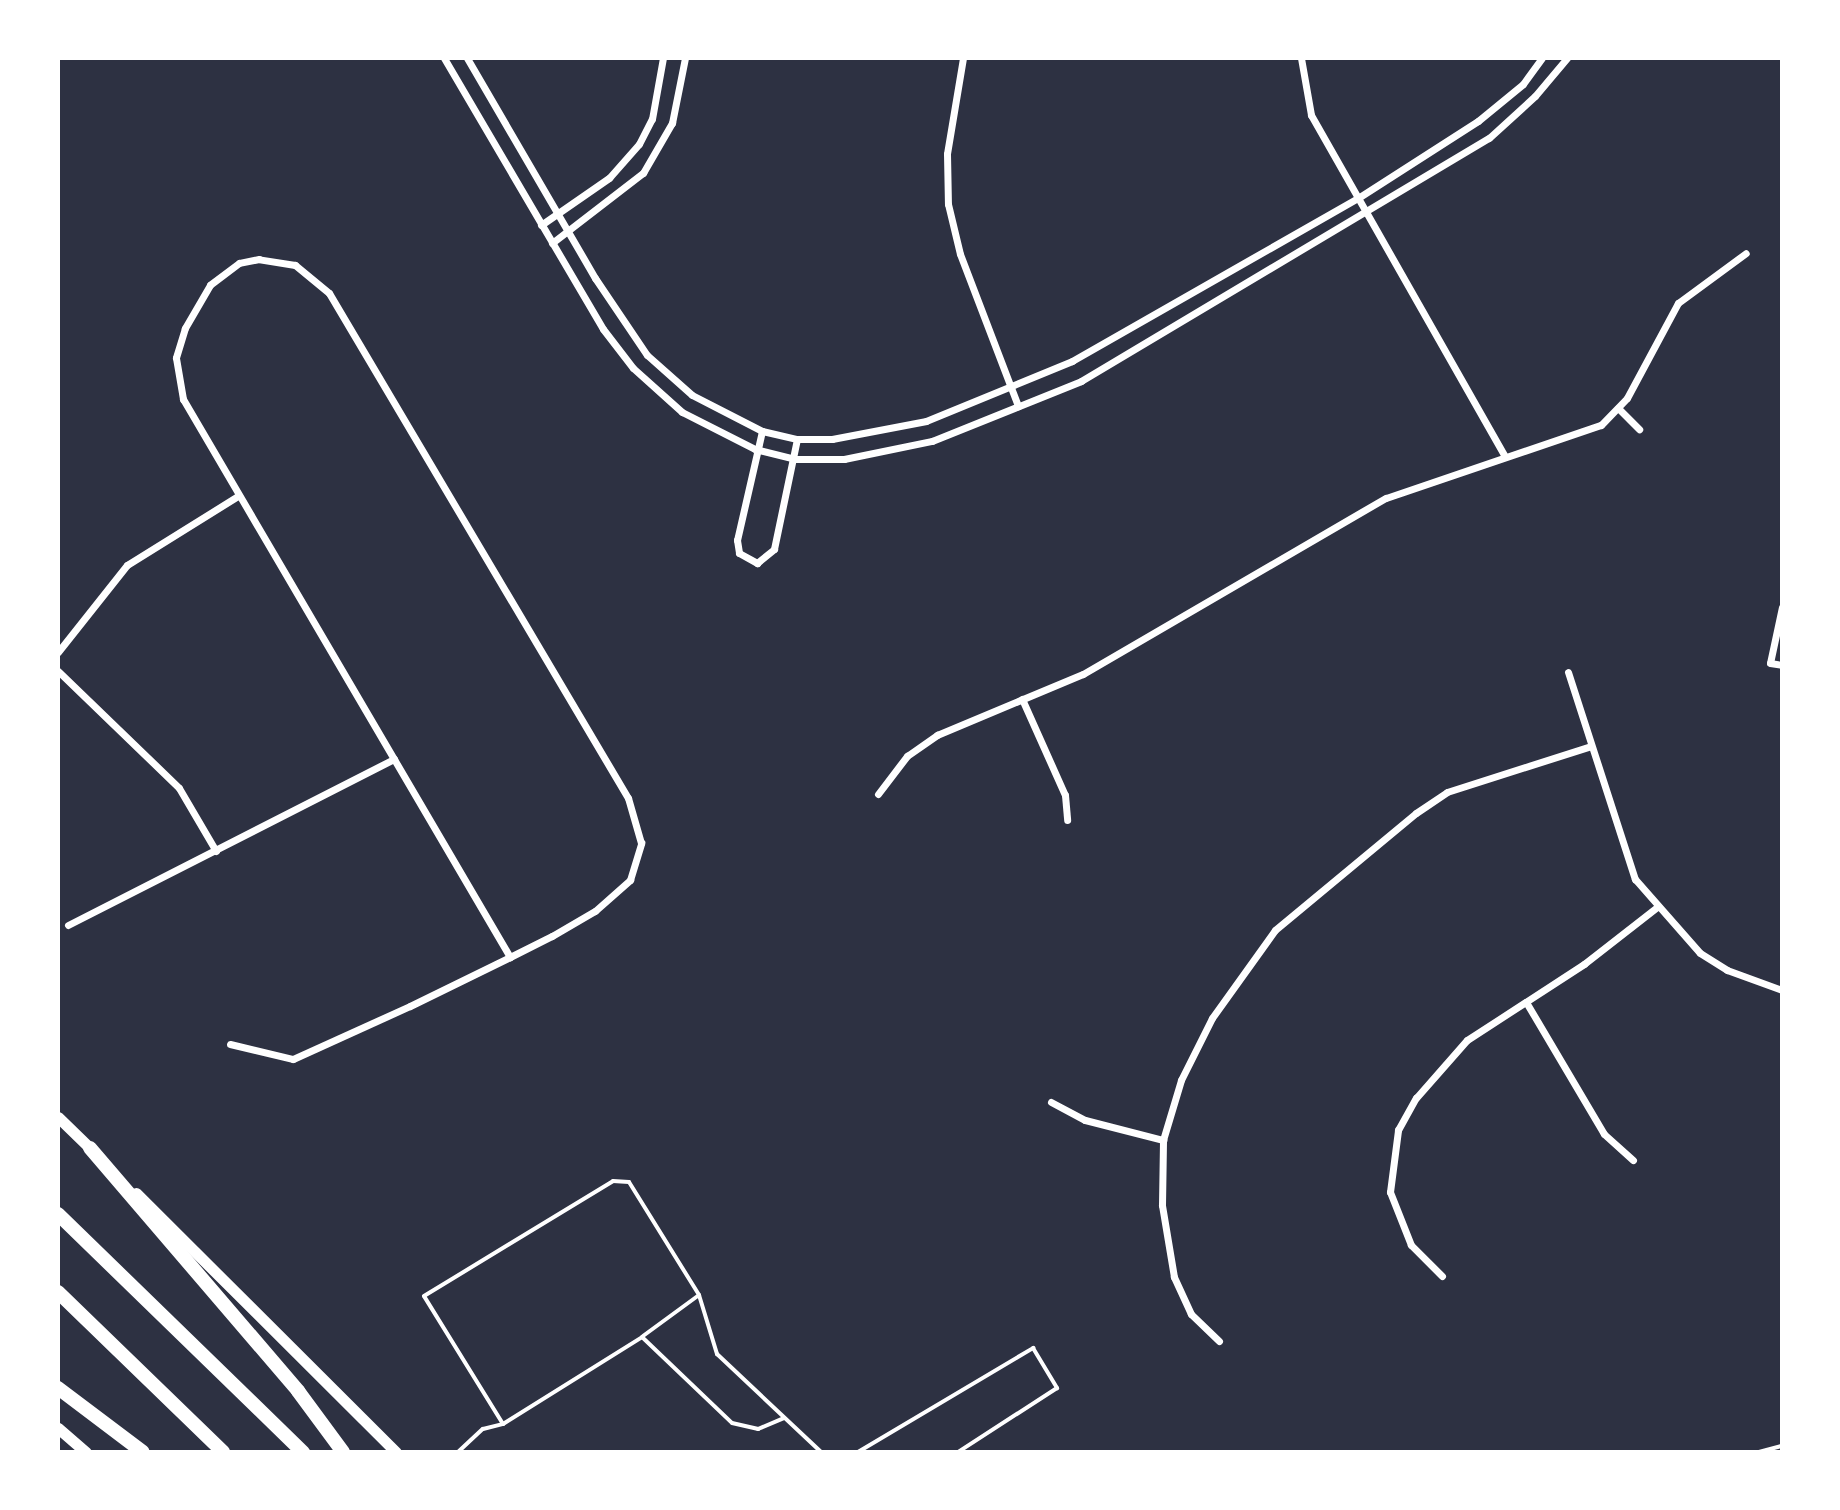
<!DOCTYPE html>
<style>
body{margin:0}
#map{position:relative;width:1840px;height:1510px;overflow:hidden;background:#2d3142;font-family:"Source Sans 3",sans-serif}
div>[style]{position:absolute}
.service>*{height:4px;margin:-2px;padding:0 2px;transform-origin:2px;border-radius:2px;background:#fff}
.minor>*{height:7px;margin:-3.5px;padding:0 3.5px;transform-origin:3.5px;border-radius:3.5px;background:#fff}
.secondary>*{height:11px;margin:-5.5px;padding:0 5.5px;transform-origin:5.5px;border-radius:5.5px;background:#fff}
.motorway>*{height:14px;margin:-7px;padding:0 7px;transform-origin:7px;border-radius:7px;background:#fff}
span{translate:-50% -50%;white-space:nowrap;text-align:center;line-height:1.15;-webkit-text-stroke:6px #fff;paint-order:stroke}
.frame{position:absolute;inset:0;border:60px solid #fff;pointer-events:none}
</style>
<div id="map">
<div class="service">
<i style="left:643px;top:1336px;width:69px;rotate:-36.2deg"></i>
<i style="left:503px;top:1424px;width:150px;rotate:-121.7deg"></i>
<i style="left:424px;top:1296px;width:221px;rotate:-31.3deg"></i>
<i style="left:613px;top:1181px;width:16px;rotate:4deg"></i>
<i style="left:629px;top:1182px;width:133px;rotate:58.2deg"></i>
<i style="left:699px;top:1295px;width:62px;rotate:73deg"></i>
<i style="left:717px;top:1354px;width:143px;rotate:43.3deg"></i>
<i style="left:458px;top:1452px;width:34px;rotate:-43deg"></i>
<i style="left:483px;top:1429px;width:21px;rotate:-14deg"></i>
<i style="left:503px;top:1424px;width:164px;rotate:-32deg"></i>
<i style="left:642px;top:1337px;width:124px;rotate:43.7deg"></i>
<i style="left:732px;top:1423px;width:27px;rotate:13deg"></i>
<i style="left:758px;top:1429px;width:28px;rotate:-23deg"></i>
<i style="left:858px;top:1452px;width:204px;rotate:-30.7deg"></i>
<i style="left:1033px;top:1348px;width:47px;rotate:59deg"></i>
<i style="left:1057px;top:1388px;width:118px;rotate:147.1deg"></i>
<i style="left:1759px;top:1452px;width:24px;rotate:-15deg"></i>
</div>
<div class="minor">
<i style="left:444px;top:58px;width:314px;rotate:59.6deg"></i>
<i style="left:603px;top:329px;width:49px;rotate:52.4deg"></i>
<i style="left:633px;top:368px;width:66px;rotate:41.9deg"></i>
<i style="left:682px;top:412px;width:82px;rotate:26.9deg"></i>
<i style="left:755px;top:449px;width:41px;rotate:14deg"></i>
<i style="left:795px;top:459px;width:49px"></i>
<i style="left:844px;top:459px;width:90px;rotate:-11.6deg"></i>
<i style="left:932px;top:441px;width:161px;rotate:-21.9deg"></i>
<i style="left:1081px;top:381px;width:475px;rotate:-30.8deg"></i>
<i style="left:1489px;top:138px;width:62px;rotate:-42.4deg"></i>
<i style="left:1535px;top:96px;width:50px;rotate:-49.9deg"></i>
<i style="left:467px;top:58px;width:255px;rotate:59.8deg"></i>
<i style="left:595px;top:278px;width:93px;rotate:56deg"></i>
<i style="left:647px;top:355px;width:60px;rotate:41.6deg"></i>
<i style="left:692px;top:395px;width:79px;rotate:27.2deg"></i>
<i style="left:762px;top:431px;width:36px;rotate:13deg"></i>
<i style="left:797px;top:439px;width:35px"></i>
<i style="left:832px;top:439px;width:96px;rotate:-10.8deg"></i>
<i style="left:926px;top:421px;width:158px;rotate:-22.3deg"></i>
<i style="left:1072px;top:361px;width:329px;rotate:-29.7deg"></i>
<i style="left:1358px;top:198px;width:143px;rotate:-32.7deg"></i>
<i style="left:1478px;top:121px;width:58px;rotate:-39.4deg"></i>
<i style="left:1523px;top:84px;width:32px;rotate:-54deg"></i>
<i style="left:963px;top:58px;width:97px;rotate:99.5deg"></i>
<i style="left:947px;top:154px;width:50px;rotate:88.9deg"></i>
<i style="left:948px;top:204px;width:51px;rotate:76.5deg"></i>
<i style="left:960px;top:254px;width:163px;rotate:69.1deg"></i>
<i style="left:1301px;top:58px;width:58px;rotate:80deg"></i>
<i style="left:1311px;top:115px;width:393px;rotate:60.4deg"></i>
<i style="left:541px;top:225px;width:83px;rotate:-34.7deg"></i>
<i style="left:609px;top:178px;width:45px;rotate:-48.6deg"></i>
<i style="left:639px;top:144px;width:28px;rotate:-63deg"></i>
<i style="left:652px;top:119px;width:62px;rotate:-79.8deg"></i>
<i style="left:552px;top:243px;width:115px;rotate:-37.6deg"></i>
<i style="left:643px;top:173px;width:58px;rotate:-59.9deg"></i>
<i style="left:672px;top:123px;width:66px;rotate:-78.7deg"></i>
<i style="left:1618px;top:408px;width:30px;rotate:45deg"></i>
<i style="left:762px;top:431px;width:112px;rotate:102.9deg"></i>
<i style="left:737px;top:540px;width:13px;rotate:81deg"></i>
<i style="left:739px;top:553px;width:21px;rotate:29deg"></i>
<i style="left:757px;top:563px;width:22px;rotate:-39deg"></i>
<i style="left:774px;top:549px;width:112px;rotate:-78.2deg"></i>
<i style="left:1782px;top:607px;width:57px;rotate:102.1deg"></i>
<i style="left:1770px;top:663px;width:12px;rotate:9deg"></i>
<i style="left:58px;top:652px;width:111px;rotate:-51.6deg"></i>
<i style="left:127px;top:565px;width:131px;rotate:-31.9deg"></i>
<i style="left:58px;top:671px;width:168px;rotate:44deg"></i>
<i style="left:179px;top:788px;width:73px;rotate:59.6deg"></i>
<i style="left:1568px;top:672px;width:218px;rotate:72.1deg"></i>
<i style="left:1635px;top:879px;width:98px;rotate:48.7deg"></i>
<i style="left:1700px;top:953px;width:32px;rotate:32deg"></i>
<i style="left:1727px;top:970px;width:59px;rotate:20deg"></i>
<i style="left:1022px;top:699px;width:105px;rotate:65.9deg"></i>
<i style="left:1065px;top:795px;width:25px;rotate:85deg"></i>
<i style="left:878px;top:794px;width:48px;rotate:-52.7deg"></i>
<i style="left:907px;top:756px;width:37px;rotate:-35deg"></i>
<i style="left:937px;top:735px;width:158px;rotate:-22.7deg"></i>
<i style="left:1083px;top:674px;width:350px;rotate:-30.2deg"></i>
<i style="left:1386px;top:498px;width:227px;rotate:-18.8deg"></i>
<i style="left:1601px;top:425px;width:37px;rotate:-46deg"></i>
<i style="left:1627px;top:398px;width:108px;rotate:-61.8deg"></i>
<i style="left:1678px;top:303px;width:84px;rotate:-36.3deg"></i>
<i style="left:68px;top:925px;width:366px;rotate:-27deg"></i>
<i style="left:1526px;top:1002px;width:153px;rotate:59.4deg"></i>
<i style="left:1604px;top:1134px;width:39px;rotate:42deg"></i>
<i style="left:230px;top:1044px;width:65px;rotate:13.4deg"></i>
<i style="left:293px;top:1059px;width:128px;rotate:-24.4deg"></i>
<i style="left:410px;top:1006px;width:111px;rotate:-26.1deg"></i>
<i style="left:510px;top:957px;width:47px;rotate:-26.6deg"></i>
<i style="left:552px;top:936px;width:50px;rotate:-30.2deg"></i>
<i style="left:595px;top:911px;width:47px;rotate:-41.5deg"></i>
<i style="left:630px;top:880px;width:39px;rotate:-73deg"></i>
<i style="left:641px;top:843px;width:47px;rotate:-106.1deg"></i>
<i style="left:628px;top:798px;width:587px;rotate:-120.63deg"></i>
<i style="left:329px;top:293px;width:44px;rotate:-140.5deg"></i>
<i style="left:295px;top:265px;width:36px;rotate:-171deg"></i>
<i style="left:259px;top:259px;width:20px;rotate:169deg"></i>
<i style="left:239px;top:263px;width:36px;rotate:143deg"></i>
<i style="left:210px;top:285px;width:50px;rotate:120.2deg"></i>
<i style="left:185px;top:328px;width:31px;rotate:107deg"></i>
<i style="left:176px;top:358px;width:42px;rotate:80.3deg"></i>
<i style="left:183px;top:399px;width:647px;rotate:59.63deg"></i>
<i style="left:1051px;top:1102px;width:38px;rotate:28deg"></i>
<i style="left:1085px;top:1120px;width:81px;rotate:14.4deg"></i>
<i style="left:1442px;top:1276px;width:44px;rotate:-135deg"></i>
<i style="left:1411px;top:1245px;width:57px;rotate:-111.6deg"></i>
<i style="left:1390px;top:1192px;width:63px;rotate:-82.6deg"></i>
<i style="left:1398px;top:1130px;width:37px;rotate:-61deg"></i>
<i style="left:1416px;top:1098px;width:77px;rotate:-48.7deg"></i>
<i style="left:1467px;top:1040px;width:140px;rotate:-33deg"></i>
<i style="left:1584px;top:964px;width:91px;rotate:-37.9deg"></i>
<i style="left:1219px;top:1341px;width:39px;rotate:-136deg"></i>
<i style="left:1191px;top:1314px;width:41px;rotate:-114.7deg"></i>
<i style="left:1174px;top:1277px;width:73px;rotate:-99.5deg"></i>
<i style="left:1162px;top:1205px;width:65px;rotate:-89.1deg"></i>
<i style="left:1163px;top:1140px;width:63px;rotate:-73.3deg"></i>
<i style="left:1181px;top:1080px;width:69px;rotate:-63.4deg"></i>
<i style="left:1212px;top:1018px;width:108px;rotate:-54.4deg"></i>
<i style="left:1275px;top:930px;width:183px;rotate:-39.7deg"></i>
<i style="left:1416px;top:813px;width:37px;rotate:-34deg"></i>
<i style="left:1447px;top:792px;width:151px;rotate:-17.7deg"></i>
</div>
<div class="secondary">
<i style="left:58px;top:1117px;width:52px;rotate:44.2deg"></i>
<i style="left:136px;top:1193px;width:367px;rotate:44.9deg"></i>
<i style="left:58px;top:1428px;width:37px;rotate:41deg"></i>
</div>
<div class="motorway">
<i style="left:90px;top:1148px;width:320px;rotate:49.4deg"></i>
<i style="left:298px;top:1391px;width:76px;rotate:53.6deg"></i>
<i style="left:58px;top:1214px;width:342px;rotate:44.2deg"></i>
<i style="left:58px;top:1292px;width:230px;rotate:44.1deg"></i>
<i style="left:58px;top:1388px;width:106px;rotate:37deg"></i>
</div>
<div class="frame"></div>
</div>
